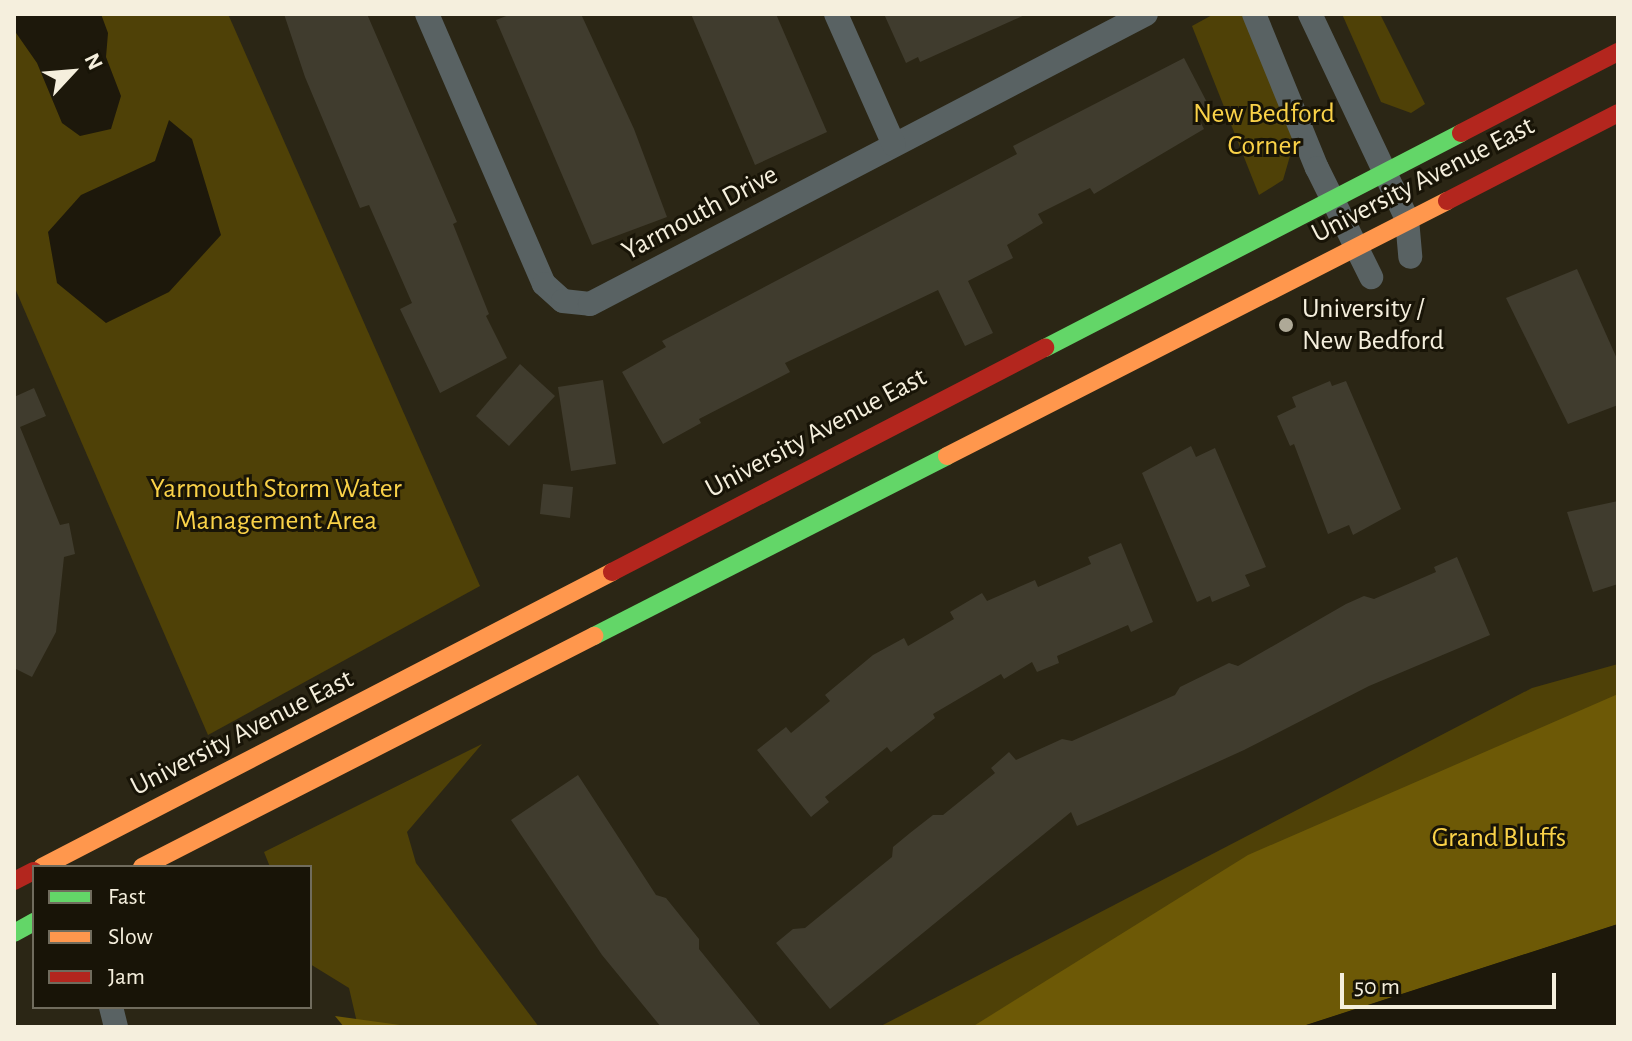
<!DOCTYPE html>
<style>
body{margin:0}
#map{position:relative;width:1632px;height:1041px;overflow:hidden;background:#2b2615;font-family:"Alegreya Sans",sans-serif}
div>[style]{position:absolute}
.green>*{inset:0;background:#4f4107}
.forest>*{inset:0;background:#6d5906}
.water>*{inset:0;background:#1d180b}
.building>*{inset:0;background:#403c2e}
.street>*{height:24px;margin:-12px;padding:0 12px;transform-origin:12px;border-radius:12px;background:#596263}
.fast>*{height:18px;margin:-9px;padding:0 9px;transform-origin:9px;border-radius:9px;background:#63d668}
.slow>*{height:18px;margin:-9px;padding:0 9px;transform-origin:9px;border-radius:9px;background:#ff974d}
.jam>*{height:18px;margin:-9px;padding:0 9px;transform-origin:9px;border-radius:9px;background:#b3261e}
.dots>*{width:22px;height:22px;translate:-50% -50%;box-sizing:border-box;border:4px solid #181407;border-radius:50%}
span{translate:-50% -50%;white-space:nowrap;text-align:center;line-height:1.15;-webkit-text-stroke:6px #181407;paint-order:stroke}
.park-label{font-size:28px;color:#fad248}
.street-label{font-size:28px;color:#f5efdd}
.poi-label{font-size:28px;color:#f5efdd}
.left{translate:0 -50%;text-align:left}
.frame{position:absolute;inset:0;border:16px solid #f5efdd;pointer-events:none}
.legend{position:absolute;left:32px;top:865px;width:280px;height:144px;box-sizing:border-box;background:#181407;border:2px solid #706c5d;margin:0;padding:10px 14px;list-style:none;font-size:24px;color:#f5efdd}
.legend li{display:flex;align-items:center;gap:16px;height:40px}
.legend b{width:40px;border:2px solid #706c5d}
.north{position:absolute;left:32px;top:32px;width:80px;height:80px;-webkit-text-stroke:6px #181407;paint-order:stroke;rotate:64deg;font-size:22px;font-weight:700;line-height:32px;text-align:center;color:#f5efdd}
.north::after{content:'';display:block;margin:auto;width:28px;height:36px;background:#f5efdd;clip-path:polygon(50% 0,100% 100%,50% 72%,0 100%)}
.scale{position:absolute;left:1340px;top:973px;width:216px;height:36px;box-sizing:border-box;border:4px solid #f5efdd;border-top:0;padding-left:10px;font-size:24px;line-height:28px;white-space:nowrap;color:#f5efdd;-webkit-text-stroke:6px #181407;paint-order:stroke}
</style>
<div id="map">
<div class="green">
<i style="clip-path:polygon(14px 14px,228px 14px,480px 586px,208px 735px,14px 286px)"></i>
<i style="clip-path:polygon(1214px 14px,1244px 14px,1297px 132px,1283px 180px,1259px 195px,1192px 26px)"></i>
<i style="clip-path:polygon(1342px 14px,1380px 14px,1425px 104px,1411px 113px,1381px 102px)"></i>
<i style="clip-path:polygon(1618px 664px,1618px 924px,1300px 1027px,879px 1027px,1532px 688px)"></i>
<i style="clip-path:polygon(482px 744px,407px 832px,416px 863px,539px 1027px,358px 1027px,349px 988px,310px 964px,310px 867px,270px 867px,264px 852px)"></i>
</div>
<div class="forest">
<i style="clip-path:polygon(1618px 694px,1618px 924px,1300px 1027px,972px 1027px,1248px 855px)"></i>
<i style="clip-path:polygon(335px 1016px,407px 1026px,408px 1027px,344px 1027px)"></i>
</div>
<div class="water">
<i style="clip-path:polygon(14px 14px,101px 14px,108px 33px,106px 57px,121px 96px,111px 129px,80px 136px,62px 123px,37px 63px,14px 30px)"></i>
<i style="clip-path:polygon(169px 120px,192px 139px,221px 235px,169px 292px,106px 323px,57px 283px,48px 232px,81px 195px,155px 161px)"></i>
<i style="clip-path:polygon(1618px 924px,1618px 1027px,1300px 1027px)"></i>
</div>
<div class="building">
<i style="clip-path:polygon(284px 14px,367px 14px,457px 222px,453px 224px,489px 314px,486px 316px,507px 358px,440px 393px,400px 309px,412px 303px,369px 205px,360px 208px,305px 77px)"></i>
<i style="clip-path:polygon(511px 14px,581px 14px,634px 129px,667px 217px,592px 245px,496px 20px)"></i>
<i style="clip-path:polygon(691px 14px,776px 14px,827px 132px,755px 165px)"></i>
<i style="clip-path:polygon(884px 14px,1027px 14px,920px 62px,918px 57px,906px 63px)"></i>
<i style="clip-path:polygon(1184px 58px,1212px 112px,1199px 119px,1204px 129px,1094px 194px,1090px 188px,1038px 214px,1043px 223px,1007px 245px,1013px 258px,968px 281px,993px 333px,965px 346px,938px 290px,785px 363px,790px 372px,699px 419px,701px 423px,663px 444px,622px 372px,666px 347px,662px 341px,1017px 154px,1013px 146px)"></i>
<i style="clip-path:polygon(1577px 269px,1618px 361px,1618px 405px,1568px 424px,1506px 298px)"></i>
<i style="clip-path:polygon(520px 364px,555px 396px,509px 446px,476px 416px)"></i>
<i style="clip-path:polygon(603px 380px,616px 464px,571px 471px,558px 387px)"></i>
<i style="clip-path:polygon(1330px 381px,1332px 386px,1346px 381px,1401px 509px,1353px 535px,1349px 525px,1328px 534px,1294px 444px,1290px 446px,1277px 416px,1296px 407px,1292px 397px)"></i>
<i style="clip-path:polygon(34px 388px,46px 416px,20px 427px,60px 525px,69px 523px,75px 554px,64px 557px,56px 632px,32px 677px,14px 668px,14px 397px)"></i>
<i style="clip-path:polygon(1191px 446px,1196px 457px,1215px 448px,1266px 567px,1245px 575px,1250px 586px,1212px 602px,1210px 596px,1197px 602px,1142px 473px)"></i>
<i style="clip-path:polygon(543px 484px,573px 487px,570px 518px,540px 514px)"></i>
<i style="clip-path:polygon(1618px 501px,1618px 584px,1593px 592px,1567px 512px)"></i>
<i style="clip-path:polygon(1121px 543px,1153px 622px,1131px 632px,1128px 625px,1057px 656px,1059px 663px,1037px 672px,1032px 662px,1004px 679px,1001px 674px,933px 714px,935px 718px,891px 752px,887px 747px,825px 797px,829px 802px,811px 817px,757px 750px,786px 727px,791px 733px,830px 701px,825px 695px,873px 655px,904px 638px,908px 646px,954px 619px,950px 612px,982px 593px,987px 601px,1035px 580px,1038px 587px,1091px 564px,1088px 557px)"></i>
<i style="clip-path:polygon(1457px 557px,1490px 635px,1369px 686px,1244px 750px,1077px 826px,1071px 812px,830px 1009px,776px 943px,793px 929px,805px 928px,892px 857px,893px 847px,910px 833px,933px 815px,943px 815px,995px 773px,991px 768px,1009px 752px,1016px 760px,1062px 739px,1072px 741px,1175px 695px,1180px 687px,1229px 663px,1238px 666px,1346px 604px,1364px 596px,1374px 599px,1436px 572px,1434px 567px)"></i>
<i style="clip-path:polygon(578px 775px,656px 895px,666px 898px,699px 939px,699px 949px,762px 1027px,661px 1027px,602px 955px,511px 820px)"></i>
</div>
<div class="street">
<i style="left:427px;top:14px;width:294px;rotate:66.6deg"></i>
<i style="left:544px;top:284px;width:25px;rotate:42deg"></i>
<i style="left:563px;top:301px;width:27px;rotate:6deg"></i>
<i style="left:590px;top:304px;width:627px;rotate:-27.55deg"></i>
<i style="left:836px;top:14px;width:143px;rotate:66.1deg"></i>
<i style="left:1254px;top:14px;width:166px;rotate:67.8deg"></i>
<i style="left:1317px;top:168px;width:122px;rotate:63.6deg"></i>
<i style="left:1310px;top:14px;width:227px;rotate:64.7deg"></i>
<i style="left:1407px;top:219px;width:38px;rotate:85deg"></i>
<i style="left:111px;top:1007px;width:21px;rotate:76deg"></i>
</div>
<div class="fast">
<i style="left:1045px;top:348px;width:468px;rotate:-27.3deg"></i>
<i style="left:594px;top:636px;width:396px;rotate:-27deg"></i>
<i style="left:14px;top:933px;width:23px;rotate:-29deg"></i>
</div>
<div class="slow">
<i style="left:947px;top:456px;width:561px;rotate:-27.02deg"></i>
<i style="left:42px;top:867px;width:642px;rotate:-27.36deg"></i>
<i style="left:142px;top:867px;width:508px;rotate:-27.07deg"></i>
</div>
<div class="jam">
<i style="left:1461px;top:133px;width:177px;rotate:-27.3deg"></i>
<i style="left:1447px;top:201px;width:192px;rotate:-27.2deg"></i>
<i style="left:612px;top:572px;width:488px;rotate:-27.4deg"></i>
<i style="left:14px;top:881px;width:22px;rotate:-27deg"></i>
</div>
<div class="dots">
<i style="left:1286px;top:325px;background:#aea997"></i>
</div>
<div class="park-label">
<span style="left:1264px;top:130px">New Bedford<br>Corner</span>
<span style="left:276px;top:505px">Yarmouth Storm Water<br>Management Area</span>
<span style="left:1499px;top:838px">Grand Bluffs</span>
</div>
<div class="street-label">
<span style="left:1423px;top:180px;rotate:-27deg">University Avenue East</span>
<span style="left:700px;top:213px;rotate:-28deg">Yarmouth Drive</span>
<span style="left:816px;top:433px;rotate:-28deg">University Avenue East</span>
<span style="left:242px;top:733px;rotate:-27deg">University Avenue East</span>
</div>
<div class="poi-label">
<span class="left" style="left:1302px;top:325px">University /<br>New Bedford</span>
</div>
<div class="frame"></div>
<ul class="legend">
<li><b style="height:10px;background:#63d668"></b>Fast</li>
<li><b style="height:10px;background:#ff974d"></b>Slow</li>
<li><b style="height:10px;background:#b3261e"></b>Jam</li>
</ul>
<div class="north">N</div>
<div class="scale">50 m</div>
</div>
